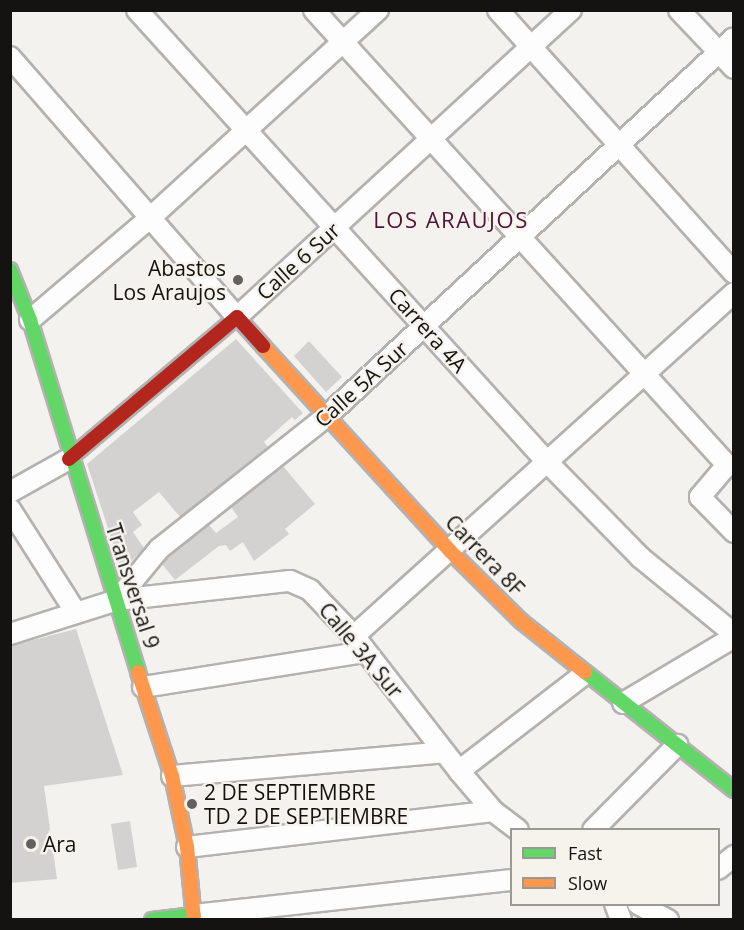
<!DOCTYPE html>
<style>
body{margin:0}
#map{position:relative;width:744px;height:930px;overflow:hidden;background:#f4f2ef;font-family:"Open Sans",sans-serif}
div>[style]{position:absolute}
.building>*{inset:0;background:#d4d2d0}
.roads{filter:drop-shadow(2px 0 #b4b2b0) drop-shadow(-2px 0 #b4b2b0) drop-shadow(0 2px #b4b2b0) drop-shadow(0 -2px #b4b2b0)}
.street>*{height:20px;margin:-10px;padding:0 10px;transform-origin:10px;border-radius:10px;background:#fdfdfd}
.fast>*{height:14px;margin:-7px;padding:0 7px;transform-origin:7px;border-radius:7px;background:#63d668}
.slow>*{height:14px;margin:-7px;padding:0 7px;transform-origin:7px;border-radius:7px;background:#ff974d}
.jam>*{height:14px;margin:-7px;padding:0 7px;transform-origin:7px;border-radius:7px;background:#b3261e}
.dots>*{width:16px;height:16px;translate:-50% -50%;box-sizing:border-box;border:3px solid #f6f3ed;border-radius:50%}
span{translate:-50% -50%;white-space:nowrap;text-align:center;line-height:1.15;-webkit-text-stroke:4.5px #f6f3ed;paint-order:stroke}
.street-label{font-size:21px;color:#141311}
.poi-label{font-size:21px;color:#141311}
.right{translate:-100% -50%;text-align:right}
.left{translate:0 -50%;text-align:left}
.neighbourhood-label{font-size:22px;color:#511235;letter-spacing:1.5px}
.frame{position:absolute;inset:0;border:12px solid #141311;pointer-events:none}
.legend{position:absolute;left:510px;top:828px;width:210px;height:78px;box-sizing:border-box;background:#f6f3ed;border:2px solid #9c9995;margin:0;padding:8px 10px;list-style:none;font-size:18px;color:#141311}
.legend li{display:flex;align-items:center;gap:12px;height:30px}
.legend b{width:30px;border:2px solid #9c9995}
</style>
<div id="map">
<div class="building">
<i style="clip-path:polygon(236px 339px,303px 413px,295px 420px,292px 417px,264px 442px,268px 447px,180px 517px,159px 492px,133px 512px,142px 525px,133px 532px,144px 548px,122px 571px,87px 464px)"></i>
<i style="clip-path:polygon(309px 341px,342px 377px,326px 392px,294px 356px)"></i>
<i style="clip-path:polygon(283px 466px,315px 504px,285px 529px,289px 534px,254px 561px,243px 542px,230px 551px,226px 545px,219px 546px,175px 580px,162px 564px,167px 558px,209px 525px,216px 533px,238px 517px,231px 507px)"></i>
<i style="clip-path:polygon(76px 629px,123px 775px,44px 786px,57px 879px,10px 883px,10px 646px)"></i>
<i style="clip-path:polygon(130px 821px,137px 867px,118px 870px,111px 824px)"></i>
</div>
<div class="roads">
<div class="street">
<i style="left:137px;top:10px;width:613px;rotate:47.78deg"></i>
<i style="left:549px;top:464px;width:130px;rotate:45.6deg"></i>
<i style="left:640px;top:557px;width:122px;rotate:39.3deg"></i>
<i style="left:314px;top:10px;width:614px;rotate:47.77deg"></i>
<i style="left:727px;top:465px;width:42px;rotate:130.2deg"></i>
<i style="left:700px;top:497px;width:49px;rotate:45.8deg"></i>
<i style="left:498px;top:10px;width:353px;rotate:48.1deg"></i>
<i style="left:679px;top:10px;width:80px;rotate:46.5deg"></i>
<i style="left:10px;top:57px;width:345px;rotate:48.9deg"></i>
<i style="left:237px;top:317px;width:454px;rotate:-42.6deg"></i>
<i style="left:30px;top:320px;width:157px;rotate:-40.4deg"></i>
<i style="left:150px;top:218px;width:309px;rotate:-42.4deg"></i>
<i style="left:10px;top:492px;width:68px;rotate:-29.2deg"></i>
<i style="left:10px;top:509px;width:121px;rotate:57.5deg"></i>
<i style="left:117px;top:600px;width:66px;rotate:-50.5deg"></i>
<i style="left:159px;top:549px;width:214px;rotate:-38.4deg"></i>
<i style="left:327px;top:416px;width:555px;rotate:-42.88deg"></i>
<i style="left:10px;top:634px;width:112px;rotate:-17.6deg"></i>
<i style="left:117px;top:600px;width:174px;rotate:-6.3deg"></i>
<i style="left:290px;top:581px;width:22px;rotate:24deg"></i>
<i style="left:310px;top:590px;width:64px;rotate:46.3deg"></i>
<i style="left:354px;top:636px;width:171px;rotate:52.1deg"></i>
<i style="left:459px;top:771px;width:52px;rotate:49.6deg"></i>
<i style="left:493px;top:811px;width:31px;rotate:37deg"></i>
<i style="left:354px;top:636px;width:512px;rotate:-42.07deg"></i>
<i style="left:143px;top:687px;width:223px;rotate:-9deg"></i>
<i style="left:623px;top:703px;width:129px;rotate:-30.7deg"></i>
<i style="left:459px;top:771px;width:157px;rotate:-37.7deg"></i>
<i style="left:172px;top:776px;width:273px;rotate:-5deg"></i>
<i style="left:593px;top:830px;width:120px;rotate:-45.3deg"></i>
<i style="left:187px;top:847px;width:308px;rotate:-6.7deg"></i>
<i style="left:718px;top:869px;width:21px;rotate:-39deg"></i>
<i style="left:615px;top:904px;width:17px;rotate:69deg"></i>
<i style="left:638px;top:904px;width:34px;rotate:28deg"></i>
<i style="left:194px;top:915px;width:320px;rotate:-6.3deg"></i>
</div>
<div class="fast">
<i style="left:10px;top:270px;width:54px;rotate:68.2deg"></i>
<i style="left:30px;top:320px;width:368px;rotate:72.9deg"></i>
<i style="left:585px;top:672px;width:190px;rotate:38.4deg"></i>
<i style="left:152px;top:920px;width:42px;rotate:-6.8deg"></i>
</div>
<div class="slow">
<i style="left:263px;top:346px;width:277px;rotate:47.6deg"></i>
<i style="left:450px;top:551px;width:100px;rotate:44.6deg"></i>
<i style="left:521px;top:621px;width:82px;rotate:38.6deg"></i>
<i style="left:138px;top:672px;width:109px;rotate:71.9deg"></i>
<i style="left:172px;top:776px;width:73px;rotate:78.1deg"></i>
<i style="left:187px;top:847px;width:73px;rotate:84.5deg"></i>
</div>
<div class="jam">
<i style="left:69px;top:459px;width:220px;rotate:-40.2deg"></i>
<i style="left:237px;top:317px;width:39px;rotate:48deg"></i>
</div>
</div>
<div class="dots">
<i style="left:238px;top:280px;background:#62615f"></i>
<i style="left:192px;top:804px;background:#62615f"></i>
<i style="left:31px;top:844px;background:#62615f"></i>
</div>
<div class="street-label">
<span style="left:298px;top:261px;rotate:-42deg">Calle 6 Sur</span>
<span style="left:428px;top:330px;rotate:48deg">Carrera 4A</span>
<span style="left:361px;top:384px;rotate:-42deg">Calle 5A Sur</span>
<span style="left:485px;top:555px;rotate:46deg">Carrera 8F</span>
<span style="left:133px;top:586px;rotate:72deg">Transversal 9</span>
<span style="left:361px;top:650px;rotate:50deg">Calle 3A Sur</span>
</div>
<div class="poi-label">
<span class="right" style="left:226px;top:280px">Abastos<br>Los Araujos</span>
<span class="left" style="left:204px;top:804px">2 DE SEPTIEMBRE<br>TD 2 DE SEPTIEMBRE</span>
<span class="left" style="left:43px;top:844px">Ara</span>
</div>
<div class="neighbourhood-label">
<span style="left:451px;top:220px">LOS ARAUJOS</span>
</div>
<div class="frame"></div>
<ul class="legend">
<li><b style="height:8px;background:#63d668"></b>Fast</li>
<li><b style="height:8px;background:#ff974d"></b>Slow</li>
</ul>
</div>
